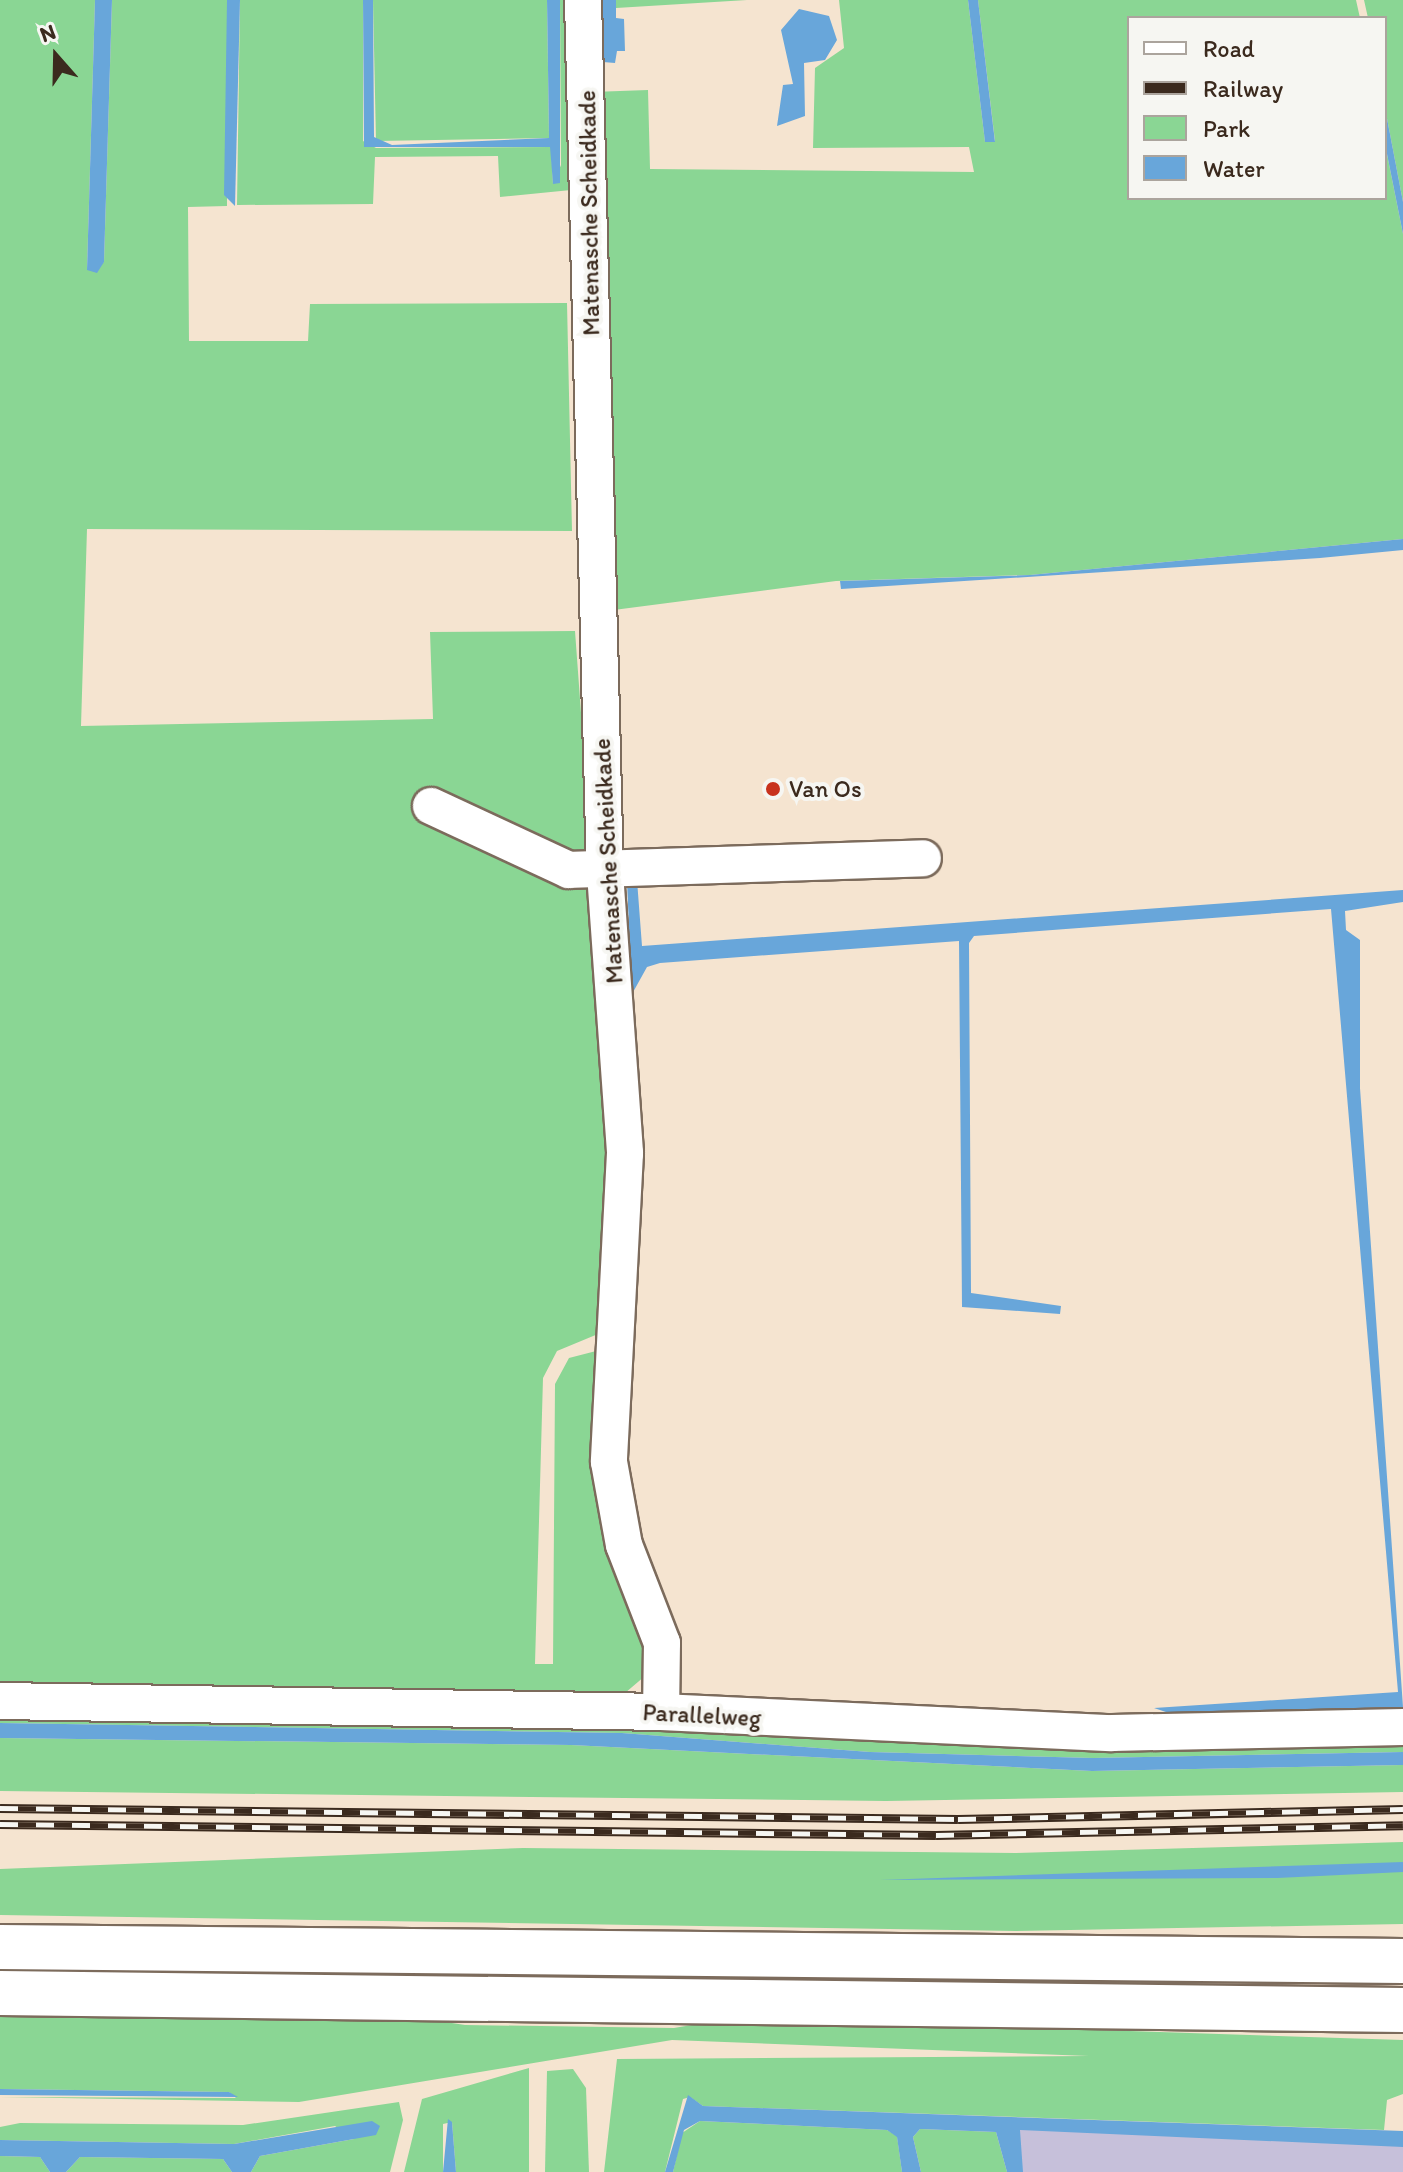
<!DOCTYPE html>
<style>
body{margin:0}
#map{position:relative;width:1403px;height:2172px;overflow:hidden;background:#f5e4d0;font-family:Itim,sans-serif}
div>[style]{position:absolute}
.industrial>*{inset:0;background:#c6c0da}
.green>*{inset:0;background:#8ad694}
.water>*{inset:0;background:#68a6da}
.roads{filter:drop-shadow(2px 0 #7c6b5c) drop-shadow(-2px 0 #7c6b5c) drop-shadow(0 2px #7c6b5c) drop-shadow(0 -2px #7c6b5c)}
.minor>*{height:36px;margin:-18px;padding:0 18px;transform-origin:18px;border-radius:18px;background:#fff}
.highway>*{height:44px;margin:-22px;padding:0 22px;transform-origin:22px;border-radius:22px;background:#fff}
.rail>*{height:9px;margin-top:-4.5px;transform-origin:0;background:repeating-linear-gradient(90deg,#f6f6f2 0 18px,#3b2a1e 0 36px);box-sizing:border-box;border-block:2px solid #3b2a1e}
.dots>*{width:22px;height:22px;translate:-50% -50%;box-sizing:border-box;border:4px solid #f6f6f2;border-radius:50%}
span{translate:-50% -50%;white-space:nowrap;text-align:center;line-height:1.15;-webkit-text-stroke:8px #f6f6f2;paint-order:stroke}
.street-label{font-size:24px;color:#3b2a1e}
.poi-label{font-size:24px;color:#3b2a1e}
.left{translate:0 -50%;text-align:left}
.legend{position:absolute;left:1127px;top:16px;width:260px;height:184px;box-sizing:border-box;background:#f6f6f2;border:2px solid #aba49d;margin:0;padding:10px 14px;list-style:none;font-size:24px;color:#3b2a1e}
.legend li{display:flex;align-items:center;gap:16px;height:40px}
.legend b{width:40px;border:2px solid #aba49d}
.north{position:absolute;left:16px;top:16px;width:80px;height:80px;-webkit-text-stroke:6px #f6f6f2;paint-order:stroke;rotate:340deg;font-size:22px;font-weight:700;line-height:32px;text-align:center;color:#3b2a1e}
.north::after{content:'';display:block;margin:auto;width:28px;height:36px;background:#3b2a1e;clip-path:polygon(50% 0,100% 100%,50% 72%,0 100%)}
</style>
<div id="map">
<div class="industrial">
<i style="clip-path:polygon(1005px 2125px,1403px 2137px,1403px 2172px,1016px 2172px)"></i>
</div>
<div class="green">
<i style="clip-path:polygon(0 0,95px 0,87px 270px,104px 262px,112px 0,227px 0,227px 206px,188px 207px,189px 341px,308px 341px,310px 304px,567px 303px,572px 531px,87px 529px,81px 726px,433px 719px,430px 632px,575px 631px,610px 1108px,598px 1334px,557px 1351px,543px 1378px,535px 1664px,553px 1664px,555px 1384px,569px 1358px,600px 1350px,649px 1631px,645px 1676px,625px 1693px,0 1689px)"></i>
<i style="clip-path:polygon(240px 0,363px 0,363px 141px,376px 148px,551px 147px,553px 184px,561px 165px,560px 0,574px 0,571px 190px,500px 197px,498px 156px,375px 157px,373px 204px,237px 205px)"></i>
<i style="clip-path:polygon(373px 0,547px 0,549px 138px,376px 141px)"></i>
<i style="clip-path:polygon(616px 0,747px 0,616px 8px)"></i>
<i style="clip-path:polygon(839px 0,968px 0,985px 142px,995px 141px,978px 0,1356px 0,1360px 18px,1129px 18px,1129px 198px,1385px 198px,1385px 144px,1403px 234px,1403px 539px,1030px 575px,836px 581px,606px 611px,592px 92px,648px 90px,650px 169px,974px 172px,969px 147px,813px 148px,815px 68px,844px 48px)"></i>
<i style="clip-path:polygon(1364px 0,1403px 0,1403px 202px,1385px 108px,1385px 18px,1368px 18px)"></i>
<i style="clip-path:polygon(0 1712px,1403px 1738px,1403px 1752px,1093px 1758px,870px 1752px,622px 1733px,0 1723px)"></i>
<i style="clip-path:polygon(0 1738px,571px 1745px,1092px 1771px,1403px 1765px,1403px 1792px,886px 1801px,0 1791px)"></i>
<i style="clip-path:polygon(1403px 1842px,1403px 1924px,1016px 1931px,0 1915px,0 1869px,523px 1848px,1016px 1853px)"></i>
<i style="clip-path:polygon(0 2014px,399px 2015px,465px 2025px,674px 2028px,733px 2018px,1403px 2040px,1403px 2094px,1387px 2100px,1384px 2130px,703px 2106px,690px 2097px,683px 2099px,665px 2172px,604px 2172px,617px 2059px,1089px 2056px,672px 2040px,299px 2102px,0 2097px,236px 2098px,229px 2092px,0 2089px)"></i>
<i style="clip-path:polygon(529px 2068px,529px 2172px,456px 2172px,452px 2122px,443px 2124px,443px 2172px,404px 2172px,422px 2099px)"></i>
<i style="clip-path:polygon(573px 2069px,586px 2088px,589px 2172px,545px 2172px,547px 2071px)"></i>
<i style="clip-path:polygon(399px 2102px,403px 2120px,390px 2172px,251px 2172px,260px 2156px,354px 2139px,335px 2126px,234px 2144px,0 2140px,0 2127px,20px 2123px,243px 2125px)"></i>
<i style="clip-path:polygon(700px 2121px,887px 2130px,897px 2136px,902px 2172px,673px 2172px,682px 2133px)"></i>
<i style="clip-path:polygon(920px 2129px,996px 2132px,1007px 2172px,921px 2172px,913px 2137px)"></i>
<i style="clip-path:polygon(0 2156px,40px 2157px,50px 2172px,0 2172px)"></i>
<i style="clip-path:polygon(80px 2157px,223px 2159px,232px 2172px,66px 2172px)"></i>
</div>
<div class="water">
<i style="clip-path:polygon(95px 0,112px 0,104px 262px,97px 273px,87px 270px)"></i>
<i style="clip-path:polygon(227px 0,240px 0,235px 206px,224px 195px)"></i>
<i style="clip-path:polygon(363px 0,373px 0,374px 137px,392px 145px,549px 138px,547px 0,560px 0,560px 183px,553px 184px,550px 147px,364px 147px)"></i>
<i style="clip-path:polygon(602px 0,616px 0,616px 18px,624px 19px,625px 51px,617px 51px,615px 63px,603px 62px)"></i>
<i style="clip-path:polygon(968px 0,978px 0,995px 142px,985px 142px)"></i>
<i style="clip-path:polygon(799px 9px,829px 16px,837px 40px,825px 60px,804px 63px,805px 116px,777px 126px,783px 85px,793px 84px,781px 30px)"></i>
<i style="clip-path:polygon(1385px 108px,1403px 202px,1403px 234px,1385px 144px)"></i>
<i style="clip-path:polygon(1403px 539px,1403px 550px,1320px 558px,841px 589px,840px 581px,1030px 575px)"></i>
<i style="clip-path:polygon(637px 880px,642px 946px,1403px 890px,1403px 902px,1345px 911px,1346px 930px,1360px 940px,1360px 1088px,1403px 1707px,1169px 1713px,1154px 1708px,1398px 1692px,1331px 909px,974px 936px,969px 943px,971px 1293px,1061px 1306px,1060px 1314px,962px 1307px,959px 941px,660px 963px,647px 967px,632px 994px,627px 882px)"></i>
<i style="clip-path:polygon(0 1723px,622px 1733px,870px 1752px,1093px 1758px,1403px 1752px,1403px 1765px,1092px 1771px,571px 1745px,0 1738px)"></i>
<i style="clip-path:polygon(1403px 1862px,1403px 1872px,1277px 1878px,880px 1880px)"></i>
<i style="clip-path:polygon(0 2089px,229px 2092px,238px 2097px,0 2095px)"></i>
<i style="clip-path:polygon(688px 2095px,703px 2106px,1403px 2131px,1403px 2147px,1020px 2130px,1023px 2172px,1007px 2172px,996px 2132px,920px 2129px,913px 2137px,921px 2172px,902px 2172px,897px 2137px,887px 2130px,700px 2121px,684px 2130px,673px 2172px,665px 2172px)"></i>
<i style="clip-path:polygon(448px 2119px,452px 2122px,456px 2172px,443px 2172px)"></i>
<i style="clip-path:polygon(372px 2121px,380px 2126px,376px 2135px,260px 2156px,251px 2172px,232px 2172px,223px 2159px,80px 2157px,66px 2172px,50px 2172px,40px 2157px,0 2156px,0 2140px,234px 2144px)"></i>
</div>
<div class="roads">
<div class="minor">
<i style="left:583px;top:0;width:873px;rotate:88.56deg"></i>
<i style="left:605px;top:873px;width:281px;rotate:85.9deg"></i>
<i style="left:625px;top:1153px;width:309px;rotate:93deg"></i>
<i style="left:609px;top:1462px;width:84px;rotate:79.8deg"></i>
<i style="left:624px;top:1545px;width:105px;rotate:68.8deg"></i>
<i style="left:662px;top:1643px;width:69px;rotate:90.8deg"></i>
<i style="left:431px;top:806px;width:152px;rotate:24.9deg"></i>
<i style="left:569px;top:870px;width:354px;rotate:-1.9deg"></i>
<i style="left:0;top:1701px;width:661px;rotate:0.95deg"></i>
<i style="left:661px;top:1712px;width:451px;rotate:2.7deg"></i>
<i style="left:1112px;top:1733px;width:291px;rotate:-1.2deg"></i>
</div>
<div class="highway">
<i style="left:0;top:1947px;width:1403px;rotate:0.57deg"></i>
<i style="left:0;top:1993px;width:1403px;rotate:0.69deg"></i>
</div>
</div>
<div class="rail">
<i style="left:0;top:1808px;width:958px;rotate:0.66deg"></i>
<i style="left:958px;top:1819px;width:445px;rotate:-1.3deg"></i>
<i style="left:0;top:1824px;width:936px;rotate:0.67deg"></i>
<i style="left:936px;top:1835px;width:467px;rotate:-1.2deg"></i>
</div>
<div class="dots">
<i style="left:773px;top:789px;background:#c8321e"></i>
</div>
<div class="street-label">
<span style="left:589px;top:213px;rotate:-91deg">Matenasche Scheidkade</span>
<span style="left:608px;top:861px;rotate:-93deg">Matenasche Scheidkade</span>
<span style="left:702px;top:1715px;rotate:3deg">Parallelweg</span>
</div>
<div class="poi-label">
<span class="left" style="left:789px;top:789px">Van Os</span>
</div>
<ul class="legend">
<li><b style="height:10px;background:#fff"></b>Road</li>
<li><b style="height:10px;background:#3b2a1e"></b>Railway</li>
<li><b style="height:22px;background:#8ad694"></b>Park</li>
<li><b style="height:22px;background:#68a6da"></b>Water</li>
</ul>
<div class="north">N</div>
</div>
